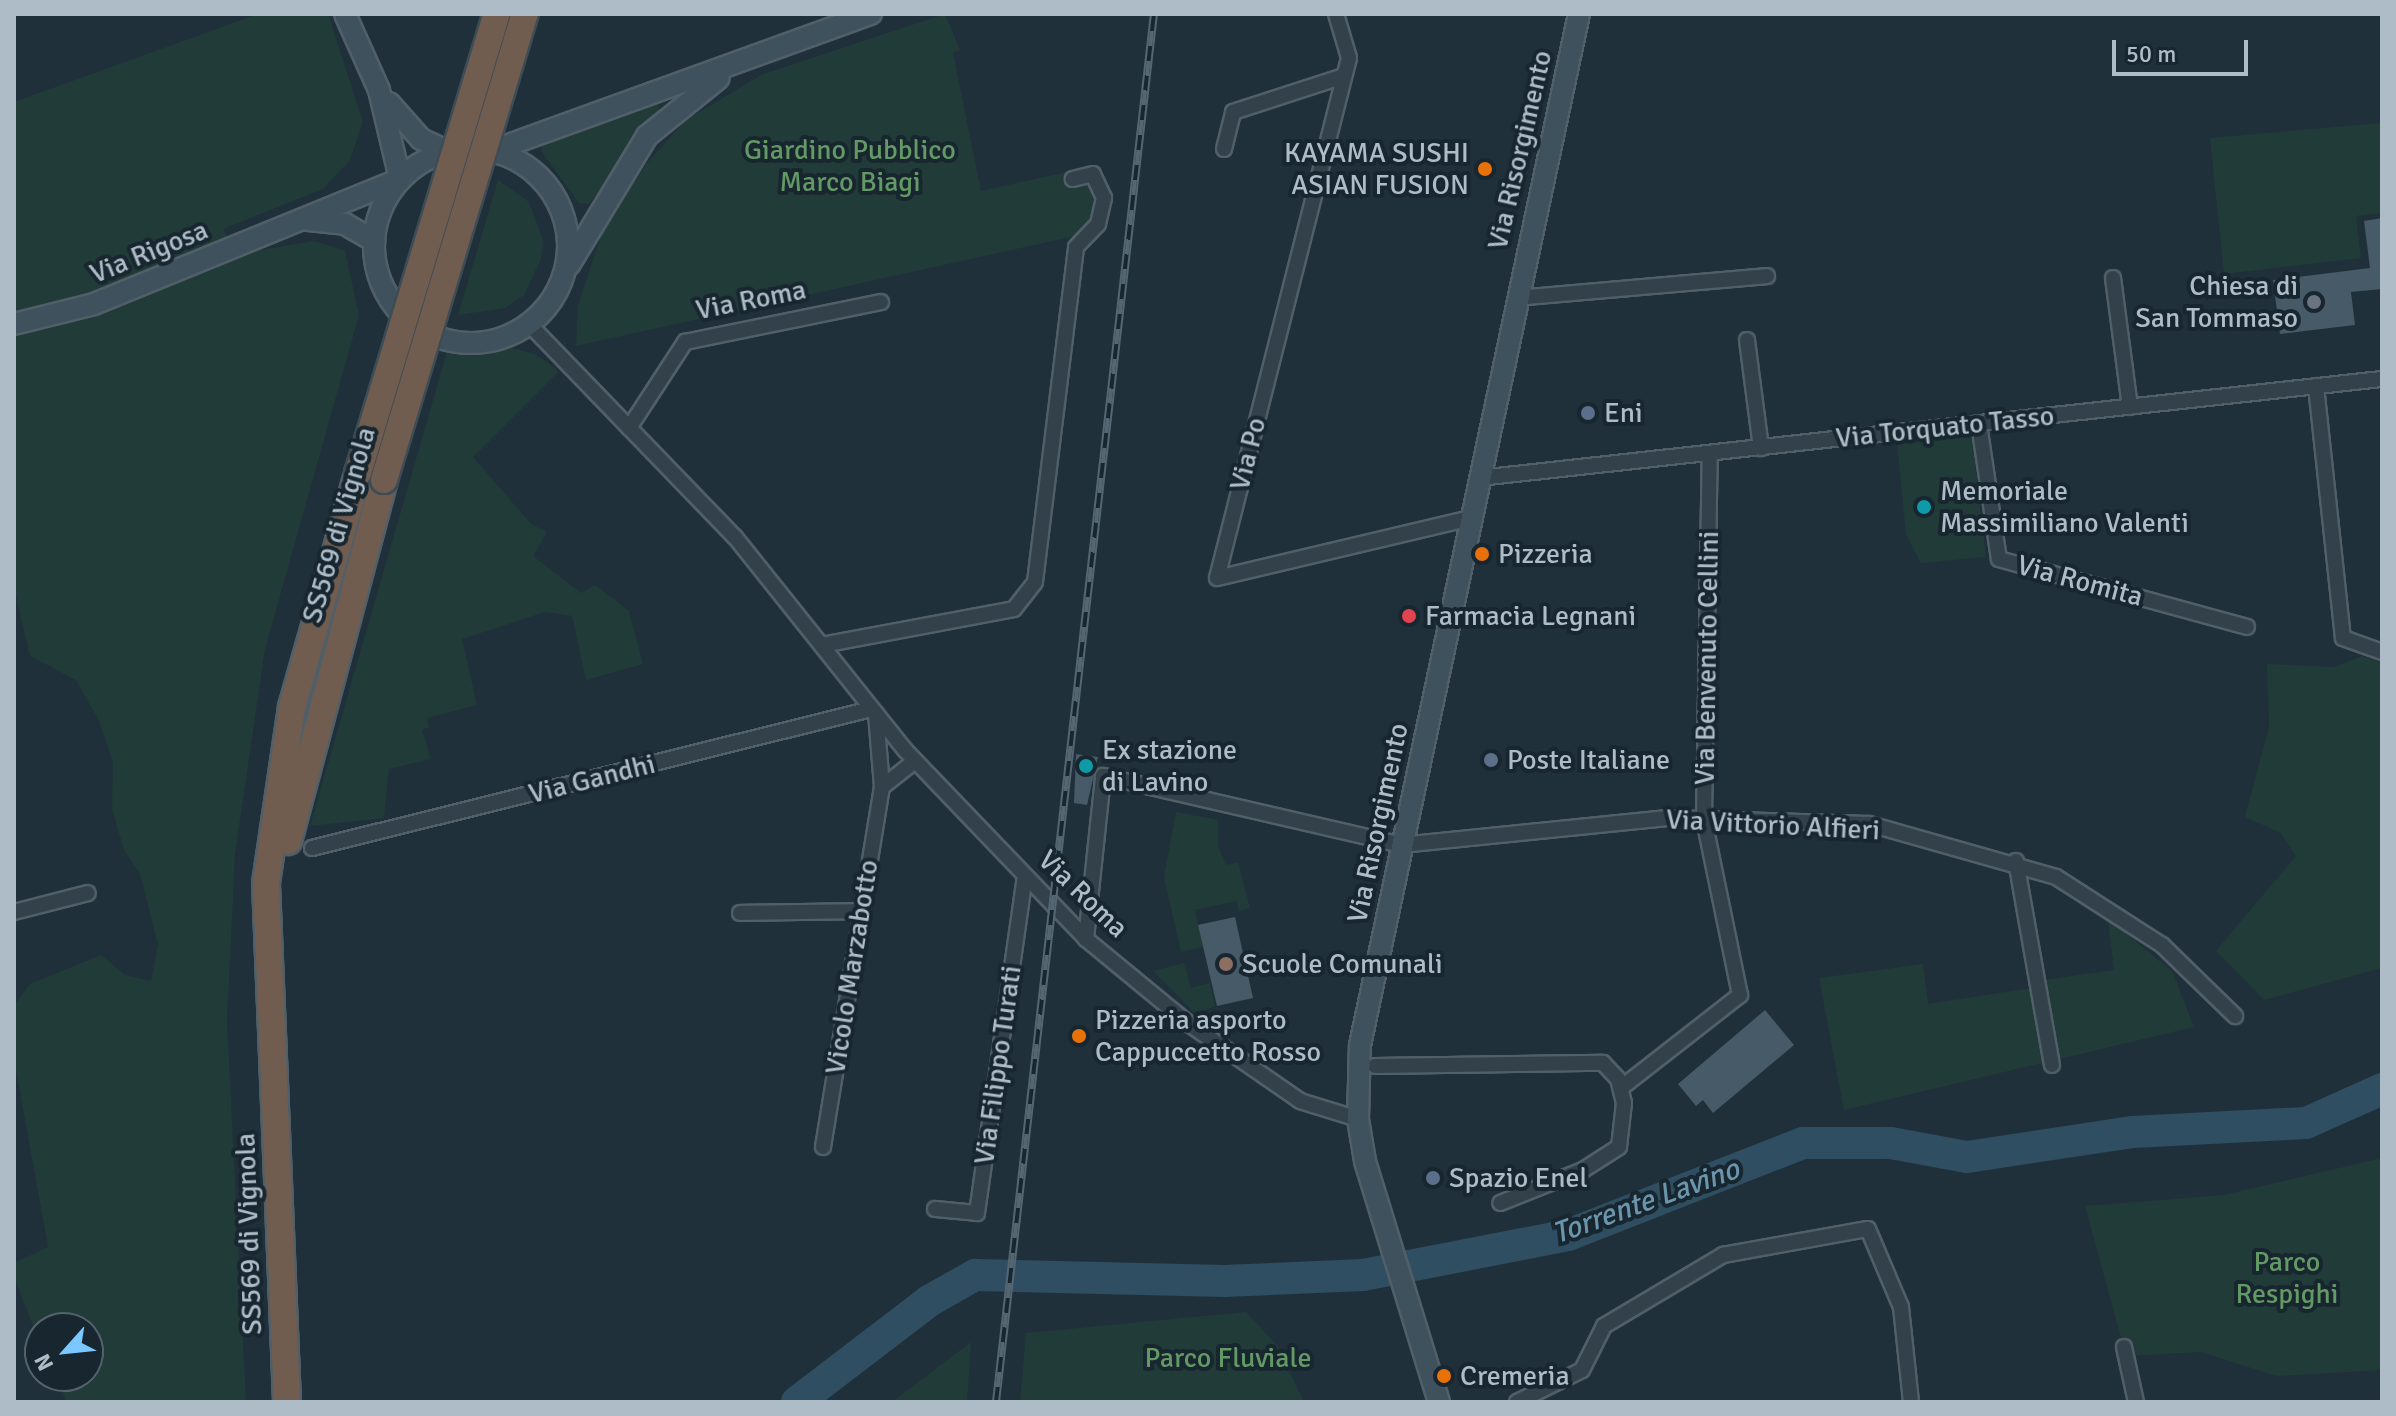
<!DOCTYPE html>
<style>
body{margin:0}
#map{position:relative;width:2396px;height:1416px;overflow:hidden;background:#1f303a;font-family:Signika,sans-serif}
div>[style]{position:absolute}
.green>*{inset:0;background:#213b39}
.river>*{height:32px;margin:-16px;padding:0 16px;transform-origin:16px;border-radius:16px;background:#2f4e61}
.building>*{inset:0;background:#465a67}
.roads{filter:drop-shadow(2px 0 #505f68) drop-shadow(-2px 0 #505f68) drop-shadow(0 2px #505f68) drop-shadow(0 -2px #505f68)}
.street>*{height:14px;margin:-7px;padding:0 7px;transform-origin:7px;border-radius:7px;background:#33414a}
.secondary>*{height:20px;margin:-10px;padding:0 10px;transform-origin:10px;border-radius:10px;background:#40515e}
.secondary>.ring{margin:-10px;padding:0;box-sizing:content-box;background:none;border:20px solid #40515e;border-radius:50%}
.highway>*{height:26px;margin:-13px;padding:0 13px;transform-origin:13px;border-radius:13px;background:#715d4f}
.rail>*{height:8px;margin-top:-4px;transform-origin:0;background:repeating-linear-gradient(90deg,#18262f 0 15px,#546672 0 30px);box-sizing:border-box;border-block:2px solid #546672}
.bridges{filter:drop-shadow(2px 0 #3d4c55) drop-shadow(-2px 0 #3d4c55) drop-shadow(0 2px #3d4c55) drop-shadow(0 -2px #3d4c55)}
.highway-bridge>*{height:26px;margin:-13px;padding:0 13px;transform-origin:13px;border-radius:13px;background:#715d4f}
.dots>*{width:22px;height:22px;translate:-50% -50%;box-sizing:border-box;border:4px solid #18262f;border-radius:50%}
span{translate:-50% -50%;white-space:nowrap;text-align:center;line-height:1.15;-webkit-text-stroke:8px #18262f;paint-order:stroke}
.park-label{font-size:28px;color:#639964}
.street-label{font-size:28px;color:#adbcc7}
.poi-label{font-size:28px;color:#adbcc7}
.right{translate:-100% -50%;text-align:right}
.left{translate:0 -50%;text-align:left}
.water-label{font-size:30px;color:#6b95ad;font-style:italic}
.frame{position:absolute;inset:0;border:16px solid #adbcc7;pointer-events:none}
.north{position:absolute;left:24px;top:1312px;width:80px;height:80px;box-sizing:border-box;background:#18262f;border:2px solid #54626c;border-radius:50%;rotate:243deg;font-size:22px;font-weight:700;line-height:32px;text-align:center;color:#adbcc7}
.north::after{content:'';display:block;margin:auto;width:28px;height:36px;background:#7ac8ff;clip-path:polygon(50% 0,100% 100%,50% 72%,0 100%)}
.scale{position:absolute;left:2112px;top:40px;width:136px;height:36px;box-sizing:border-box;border:4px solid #adbcc7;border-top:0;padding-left:10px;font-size:24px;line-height:28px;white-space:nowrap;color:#adbcc7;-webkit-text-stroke:6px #18262f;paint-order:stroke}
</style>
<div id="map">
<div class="green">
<i style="clip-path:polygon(258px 14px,328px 14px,363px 122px,350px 160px,323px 189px,223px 229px,236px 254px,315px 241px,345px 251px,359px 315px,265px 649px,235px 854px,227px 1021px,246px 1402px,67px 1402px,55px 1376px,88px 1376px,88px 1328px,40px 1328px,40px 1344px,14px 1276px,14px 1263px,48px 1247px,14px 1058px,14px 1006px,30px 984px,101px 955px,125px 975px,151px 981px,158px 944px,140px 874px,124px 850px,112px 809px,113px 762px,99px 721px,76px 680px,30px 656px,14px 587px,14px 102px)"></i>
<i style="clip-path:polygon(945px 14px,960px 50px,953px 53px,981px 191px,1076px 170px,1078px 183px,1091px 183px,1096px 197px,1084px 234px,576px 346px,578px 305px,603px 230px,646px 164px,686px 120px,763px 74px)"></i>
<i style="clip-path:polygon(658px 101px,659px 110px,589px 204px,579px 203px,541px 151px,544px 141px)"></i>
<i style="clip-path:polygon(2382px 123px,2382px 213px,2356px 216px,2361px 258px,2224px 274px,2210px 138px)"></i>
<i style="clip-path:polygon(498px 180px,529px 202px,543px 240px,541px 259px,524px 295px,505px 308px,458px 315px)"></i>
<i style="clip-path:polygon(511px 348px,535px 354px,559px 371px,473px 457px,531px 524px,547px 532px,533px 556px,581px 593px,595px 585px,629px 611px,643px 664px,586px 680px,572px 616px,545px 612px,462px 639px,477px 705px,427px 718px,429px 727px,422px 730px,431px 759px,389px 769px,384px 818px,310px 826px,447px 352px)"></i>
<i style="clip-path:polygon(1972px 437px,1986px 557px,1921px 563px,1906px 535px,1897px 443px)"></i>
<i style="clip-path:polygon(2362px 656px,2382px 663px,2382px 968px,2264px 1000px,2216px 951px,2296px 856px,2281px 833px,2245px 817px,2269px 727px,2267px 664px,2335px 667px)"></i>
<i style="clip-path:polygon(1176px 812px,1218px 820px,1218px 846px,1226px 865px,1238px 862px,1250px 908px,1239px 911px,1236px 901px,1195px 910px,1203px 947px,1181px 952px,1164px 877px)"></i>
<i style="clip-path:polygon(2108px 919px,2172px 971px,2194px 1027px,1844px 1110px,1819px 978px,1923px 964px,1928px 1004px,2037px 987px,2037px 981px,2114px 970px)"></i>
<i style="clip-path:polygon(1184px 963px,1191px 988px,1210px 983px,1215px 1007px,1194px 1012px,1153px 971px)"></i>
<i style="clip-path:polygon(2382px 1158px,2382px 1370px,2276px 1376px,2201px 1352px,2126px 1356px,2085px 1206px,2224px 1195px)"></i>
<i style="clip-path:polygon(1246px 1312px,1277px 1345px,1304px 1402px,1020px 1402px,1026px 1333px)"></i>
<i style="clip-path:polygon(971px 1342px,967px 1402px,892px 1402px)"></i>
</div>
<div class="river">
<i style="left:797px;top:1402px;width:166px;rotate:-37.4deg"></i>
<i style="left:929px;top:1301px;width:53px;rotate:-29.5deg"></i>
<i style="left:975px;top:1275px;width:250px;rotate:1.4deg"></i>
<i style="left:1225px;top:1281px;width:138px;rotate:-2.5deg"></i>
<i style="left:1363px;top:1275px;width:209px;rotate:-11deg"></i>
<i style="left:1568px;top:1235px;width:252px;rotate:-21.4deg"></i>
<i style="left:1803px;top:1143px;width:88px"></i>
<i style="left:1891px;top:1143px;width:77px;rotate:10.4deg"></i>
<i style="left:1967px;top:1157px;width:168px;rotate:-8.6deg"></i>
<i style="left:2133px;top:1132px;width:173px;rotate:-3deg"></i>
<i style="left:2306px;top:1123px;width:83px;rotate:-24.1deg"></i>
</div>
<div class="building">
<i style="clip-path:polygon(2382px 218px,2382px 289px,2351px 292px,2355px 325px,2280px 334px,2273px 280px,2370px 268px,2364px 221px)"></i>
<i style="clip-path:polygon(1076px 754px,1098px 757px,1087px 805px,1074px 803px)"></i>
<i style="clip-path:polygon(1235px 917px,1253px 998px,1217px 1006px,1198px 925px)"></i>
<i style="clip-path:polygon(1765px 1010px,1794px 1045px,1713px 1113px,1703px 1100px,1696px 1106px,1678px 1084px)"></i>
</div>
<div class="roads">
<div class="street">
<i style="left:1336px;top:14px;width:46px;rotate:73.5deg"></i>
<i style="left:1349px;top:58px;width:536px;rotate:104.24deg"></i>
<i style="left:1217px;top:578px;width:261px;rotate:-13.3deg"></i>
<i style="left:1224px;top:149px;width:38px;rotate:-76deg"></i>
<i style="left:1233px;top:112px;width:117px;rotate:-18deg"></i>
<i style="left:2113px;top:278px;width:130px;rotate:82.5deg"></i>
<i style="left:1516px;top:298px;width:252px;rotate:-5deg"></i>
<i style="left:529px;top:324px;width:296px;rotate:46deg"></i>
<i style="left:735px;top:537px;width:273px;rotate:51.4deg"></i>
<i style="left:905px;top:750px;width:262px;rotate:46.2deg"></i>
<i style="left:1086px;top:939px;width:134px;rotate:39.5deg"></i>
<i style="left:1189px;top:1024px;width:135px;rotate:34.7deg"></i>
<i style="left:1300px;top:1101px;width:61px;rotate:17.2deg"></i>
<i style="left:1747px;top:340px;width:109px;rotate:82.6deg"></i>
<i style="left:2316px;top:386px;width:253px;rotate:83.9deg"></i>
<i style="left:2343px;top:638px;width:41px;rotate:19.7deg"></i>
<i style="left:1979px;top:424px;width:136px;rotate:81.6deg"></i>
<i style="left:1999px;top:559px;width:257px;rotate:15.3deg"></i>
<i style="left:629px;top:428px;width:103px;rotate:-56.9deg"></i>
<i style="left:685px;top:342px;width:200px;rotate:-11.5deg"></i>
<i style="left:1479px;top:478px;width:908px;rotate:-6.26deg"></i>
<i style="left:822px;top:645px;width:195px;rotate:-10.6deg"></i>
<i style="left:1014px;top:609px;width:34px;rotate:-52deg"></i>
<i style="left:1035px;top:582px;width:337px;rotate:-83deg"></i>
<i style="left:1076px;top:247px;width:32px;rotate:-46deg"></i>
<i style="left:1098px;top:224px;width:27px;rotate:-77deg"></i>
<i style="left:1104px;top:198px;width:26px;rotate:-115deg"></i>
<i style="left:1093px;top:174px;width:21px;rotate:166deg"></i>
<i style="left:876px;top:714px;width:73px;rotate:85.3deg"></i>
<i style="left:882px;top:787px;width:42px;rotate:-38.2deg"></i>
<i style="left:312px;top:848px;width:576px;rotate:-13.96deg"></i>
<i style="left:2016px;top:861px;width:207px;rotate:80deg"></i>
<i style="left:14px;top:912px;width:76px;rotate:-14.4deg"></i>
<i style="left:740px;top:913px;width:122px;rotate:-0.9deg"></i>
<i style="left:1086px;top:939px;width:164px;rotate:-84deg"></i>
<i style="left:1103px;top:776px;width:306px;rotate:13deg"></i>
<i style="left:1401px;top:845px;width:268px;rotate:-5.8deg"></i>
<i style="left:1668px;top:818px;width:201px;rotate:1.7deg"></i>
<i style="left:1869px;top:824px;width:194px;rotate:15.8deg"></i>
<i style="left:2056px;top:877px;width:126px;rotate:32.7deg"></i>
<i style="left:2162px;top:945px;width:102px;rotate:44.2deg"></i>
<i style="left:1375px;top:1066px;width:228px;rotate:-0.8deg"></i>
<i style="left:1603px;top:1063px;width:22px;rotate:47deg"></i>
<i style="left:1618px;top:1079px;width:25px;rotate:76deg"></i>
<i style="left:1624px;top:1103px;width:44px;rotate:96.5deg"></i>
<i style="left:1619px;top:1147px;width:43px;rotate:147.4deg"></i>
<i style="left:1583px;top:1170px;width:89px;rotate:158.3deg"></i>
<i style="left:1621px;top:1088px;width:151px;rotate:-38deg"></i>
<i style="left:1740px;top:995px;width:180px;rotate:-101.6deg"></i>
<i style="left:1704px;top:819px;width:366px;rotate:-89.1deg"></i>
<i style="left:823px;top:1147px;width:365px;rotate:-80.7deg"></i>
<i style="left:935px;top:1209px;width:42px;rotate:5.4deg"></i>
<i style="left:977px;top:1213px;width:340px;rotate:-81.9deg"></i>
<i style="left:2124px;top:1347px;width:56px;rotate:77.7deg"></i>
<i style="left:1517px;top:1402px;width:72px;rotate:-26.2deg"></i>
<i style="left:1582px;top:1370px;width:49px;rotate:-63.4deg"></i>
<i style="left:1604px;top:1326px;width:139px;rotate:-30.8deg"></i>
<i style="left:1723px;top:1255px;width:147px;rotate:-10.2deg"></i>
<i style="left:1868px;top:1229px;width:85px;rotate:67.1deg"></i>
<i style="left:1901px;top:1307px;width:96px;rotate:84deg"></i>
</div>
<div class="secondary">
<i style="left:345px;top:14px;width:83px;rotate:65.9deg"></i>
<i style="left:379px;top:90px;width:91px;rotate:76.7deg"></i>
<i style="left:389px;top:103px;width:48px;rotate:48.4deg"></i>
<i style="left:421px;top:139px;width:29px;rotate:25deg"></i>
<i class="ring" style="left:374px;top:149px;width:174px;height:174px"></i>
<i style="left:492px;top:151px;width:403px;rotate:-19.9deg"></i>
<i style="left:308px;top:220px;width:37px;rotate:6deg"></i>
<i style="left:345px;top:224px;width:34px;rotate:30deg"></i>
<i style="left:569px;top:265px;width:151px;rotate:-58.8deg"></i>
<i style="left:647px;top:136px;width:92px;rotate:-38.9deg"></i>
<i style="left:14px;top:324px;width:82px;rotate:-14deg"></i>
<i style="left:94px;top:304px;width:331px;rotate:-22.2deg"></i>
<i style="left:1439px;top:1402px;width:252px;rotate:-107.1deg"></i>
<i style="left:1365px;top:1161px;width:43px;rotate:-99.5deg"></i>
<i style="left:1358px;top:1119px;width:74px;rotate:-88.5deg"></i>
<i style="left:1360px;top:1045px;width:1054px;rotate:-78.01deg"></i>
</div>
<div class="highway">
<i style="left:288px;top:841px;width:374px;rotate:-75.1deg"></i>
<i style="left:287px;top:1402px;width:519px;rotate:-92.32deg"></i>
<i style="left:266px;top:883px;width:178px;rotate:-81.6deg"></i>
<i style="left:292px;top:707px;width:243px;rotate:-74.2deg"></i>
</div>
</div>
<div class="rail">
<i style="left:996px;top:1402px;width:1397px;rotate:-83.51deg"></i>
</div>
<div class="bridges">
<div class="highway-bridge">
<i style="left:358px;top:473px;width:480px;rotate:-73.2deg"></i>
<i style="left:384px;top:480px;width:487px;rotate:-73.2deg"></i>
</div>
</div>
<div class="dots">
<i style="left:1485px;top:169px;background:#e8710a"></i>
<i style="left:2314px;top:302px;background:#6b7280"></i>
<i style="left:1588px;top:413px;background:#5c6f8a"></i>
<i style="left:1924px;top:507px;background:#0f9aa8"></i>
<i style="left:1482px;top:554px;background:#e8710a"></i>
<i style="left:1409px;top:616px;background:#e0444e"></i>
<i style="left:1491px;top:760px;background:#5c6f8a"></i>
<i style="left:1086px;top:766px;background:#0f9aa8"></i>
<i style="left:1226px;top:964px;background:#8d6e63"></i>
<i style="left:1079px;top:1036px;background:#e8710a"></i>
<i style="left:1433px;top:1178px;background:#5c6f8a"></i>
<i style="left:1444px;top:1376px;background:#e8710a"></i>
</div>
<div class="park-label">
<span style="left:850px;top:166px">Giardino Pubblico<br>Marco Biagi</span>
<span style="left:2287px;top:1278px">Parco<br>Respighi</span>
<span style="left:1228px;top:1358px">Parco Fluviale</span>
</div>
<div class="street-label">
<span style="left:1520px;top:150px;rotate:-77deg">Via Risorgimento</span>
<span style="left:149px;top:252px;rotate:-22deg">Via Rigosa</span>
<span style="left:751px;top:300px;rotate:-11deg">Via Roma</span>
<span style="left:1945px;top:427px;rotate:-6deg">Via Torquato Tasso</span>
<span style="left:1248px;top:454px;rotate:-76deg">Via Po</span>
<span style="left:339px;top:525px;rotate:-74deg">SS569 di Vignola</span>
<span style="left:2080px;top:581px;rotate:15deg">Via Romita</span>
<span style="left:1707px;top:658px;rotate:-89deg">Via Benvenuto Cellini</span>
<span style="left:592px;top:779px;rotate:-14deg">Via Gandhi</span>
<span style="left:1378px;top:823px;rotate:-78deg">Via Risorgimento</span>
<span style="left:1773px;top:825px;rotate:3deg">Via Vittorio Alfieri</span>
<span style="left:1083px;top:894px;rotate:44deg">Via Roma</span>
<span style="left:852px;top:967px;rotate:-81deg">Vicolo Marzabotto</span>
<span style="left:998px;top:1065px;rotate:-82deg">Via Filippo Turati</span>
<span style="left:249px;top:1234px;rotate:-92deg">SS569 di Vignola</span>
</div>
<div class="poi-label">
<span class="right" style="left:1469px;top:169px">KAYAMA SUSHI<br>ASIAN FUSION</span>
<span class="right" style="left:2298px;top:302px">Chiesa di<br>San Tommaso</span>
<span class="left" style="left:1604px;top:413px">Eni</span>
<span class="left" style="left:1940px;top:507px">Memoriale<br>Massimiliano Valenti</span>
<span class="left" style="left:1498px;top:554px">Pizzeria</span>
<span class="left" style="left:1425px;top:616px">Farmacia Legnani</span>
<span class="left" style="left:1102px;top:766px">Ex stazione<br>di Lavino</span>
<span class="left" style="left:1507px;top:760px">Poste Italiane</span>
<span class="left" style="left:1242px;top:964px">Scuole Comunali</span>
<span class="left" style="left:1095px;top:1036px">Pizzeria asporto<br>Cappuccetto Rosso</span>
<span class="left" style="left:1449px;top:1178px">Spazio Enel</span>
<span class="left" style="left:1460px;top:1376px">Cremeria</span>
</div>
<div class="water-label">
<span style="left:1646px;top:1202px;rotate:-20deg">Torrente Lavino</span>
</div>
<div class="frame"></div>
<div class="north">N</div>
<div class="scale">50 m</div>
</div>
